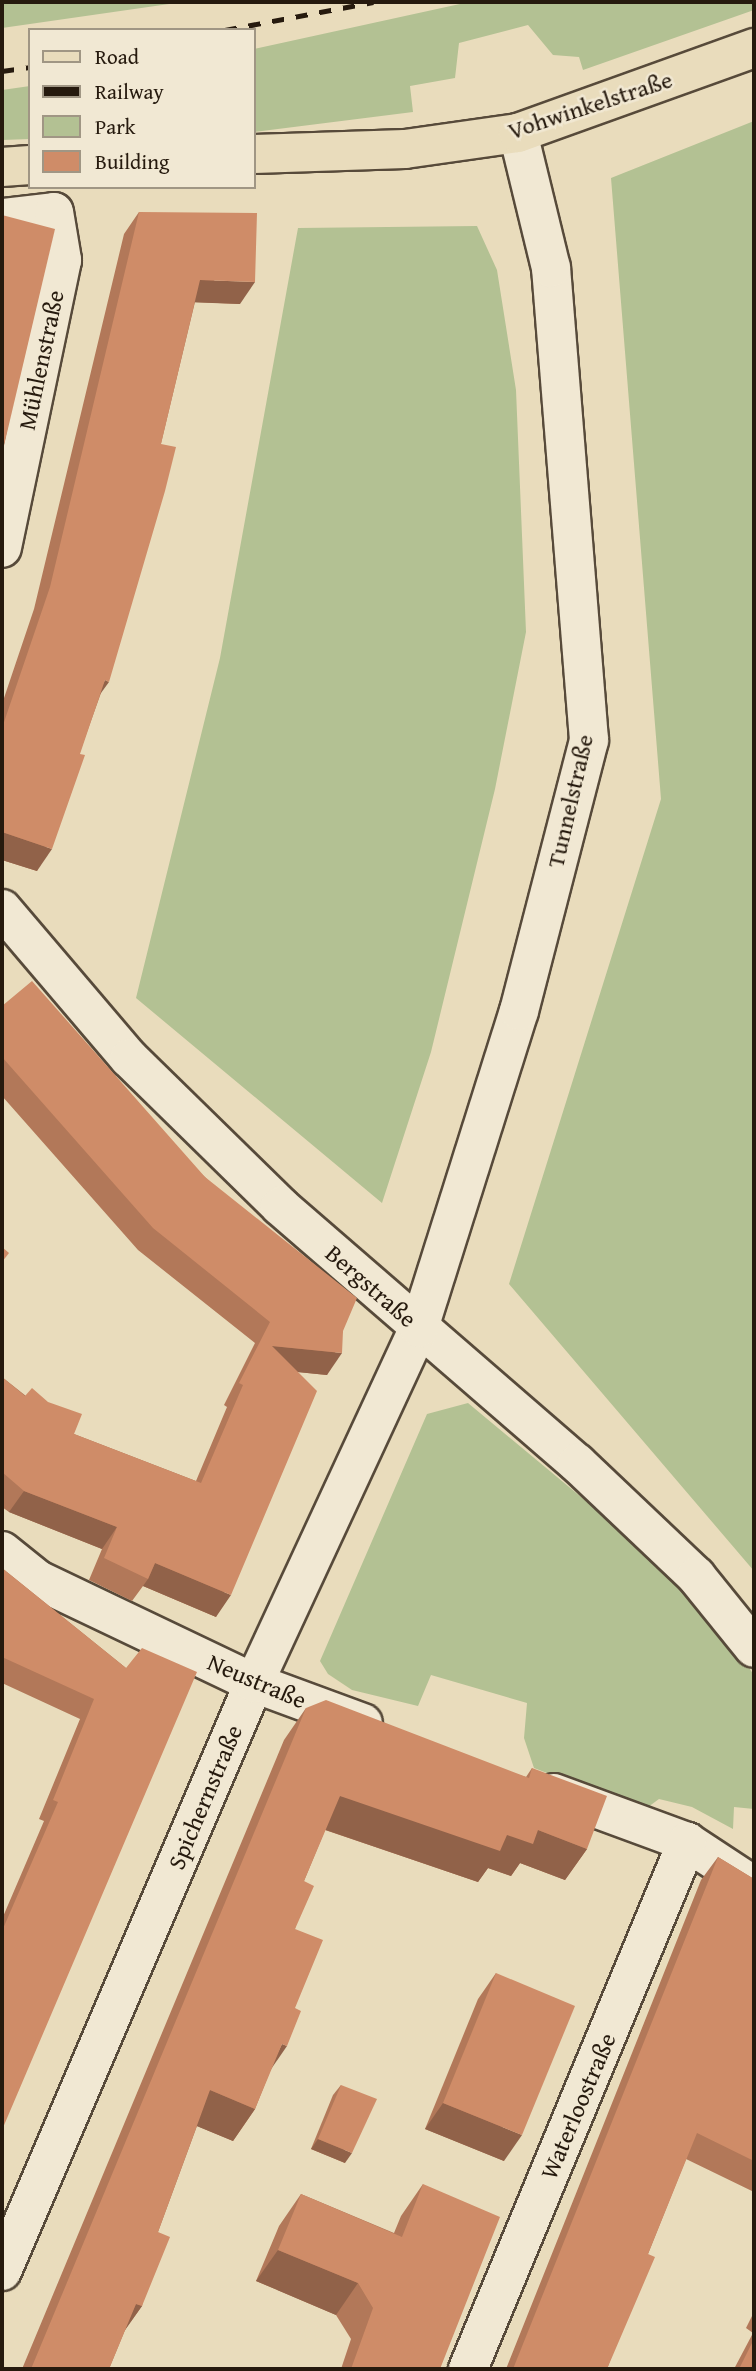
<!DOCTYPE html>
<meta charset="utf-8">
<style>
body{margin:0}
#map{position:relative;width:756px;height:2371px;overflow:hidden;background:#e9dcbc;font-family:"Gentium Book Plus",serif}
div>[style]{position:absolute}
.green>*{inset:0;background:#b3c193}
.roads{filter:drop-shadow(2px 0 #574a3a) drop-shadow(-2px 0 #574a3a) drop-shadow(0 2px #574a3a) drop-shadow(0 -2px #574a3a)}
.minor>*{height:38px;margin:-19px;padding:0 19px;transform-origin:19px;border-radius:19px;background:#f1e8d3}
.major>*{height:38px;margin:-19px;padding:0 19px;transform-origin:19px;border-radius:19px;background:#e9dcbc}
.rail>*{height:5px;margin-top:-2.5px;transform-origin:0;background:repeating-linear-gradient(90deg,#261a0e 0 12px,transparent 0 24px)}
.wall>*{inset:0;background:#b27859}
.shaded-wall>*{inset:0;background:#916249}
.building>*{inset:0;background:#cf8c68}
span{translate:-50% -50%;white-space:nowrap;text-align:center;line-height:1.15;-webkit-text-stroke:5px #f1e8d3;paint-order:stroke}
.street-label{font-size:24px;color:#261a0e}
.frame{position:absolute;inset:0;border:4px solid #261a0e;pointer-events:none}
.legend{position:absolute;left:28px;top:28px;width:228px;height:161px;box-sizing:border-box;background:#f1e8d3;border:2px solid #a09684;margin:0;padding:9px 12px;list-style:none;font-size:21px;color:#261a0e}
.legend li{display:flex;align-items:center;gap:14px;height:35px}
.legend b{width:35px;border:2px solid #a09684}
</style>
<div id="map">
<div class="green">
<i style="clip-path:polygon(2px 2px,183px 2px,2px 28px)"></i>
<i style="clip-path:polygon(469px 2px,754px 2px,754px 10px,583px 70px,579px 57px,553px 55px,528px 25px,459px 43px,455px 78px,410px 86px,413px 112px,254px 132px,254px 49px)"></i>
<i style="clip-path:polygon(30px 86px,30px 139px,2px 140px,2px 90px)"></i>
<i style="clip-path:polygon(754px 121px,754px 1571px,509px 1284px,661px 799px,611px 178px)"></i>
<i style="clip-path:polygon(477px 226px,497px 270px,516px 390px,526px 632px,495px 789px,431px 1052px,382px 1203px,136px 998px,220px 658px,298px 228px)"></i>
<i style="clip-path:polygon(468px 1403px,693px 1590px,754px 1675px,754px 1809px,734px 1807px,733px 1829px,692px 1807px,659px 1799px,644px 1810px,534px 1768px,524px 1738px,527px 1703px,431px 1675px,418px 1706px,352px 1690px,328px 1674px,320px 1661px,427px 1414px)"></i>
</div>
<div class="roads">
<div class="minor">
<i style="left:2px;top:218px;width:52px;rotate:-6.6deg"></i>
<i style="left:54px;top:212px;width:49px;rotate:80.5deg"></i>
<i style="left:62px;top:260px;width:294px;rotate:101.8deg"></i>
<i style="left:2px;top:909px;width:196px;rotate:49.6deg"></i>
<i style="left:129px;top:1058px;width:211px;rotate:44.4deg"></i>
<i style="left:280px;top:1206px;width:393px;rotate:40.9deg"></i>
<i style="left:577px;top:1463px;width:164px;rotate:43.5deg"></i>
<i style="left:696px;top:1576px;width:92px;rotate:51.1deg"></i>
<i style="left:2px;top:1551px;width:46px;rotate:38.9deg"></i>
<i style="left:38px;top:1580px;width:239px;rotate:25.5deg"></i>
<i style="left:254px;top:1683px;width:116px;rotate:20.2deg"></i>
<i style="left:554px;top:1793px;width:142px;rotate:20.2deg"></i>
<i style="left:687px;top:1842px;width:80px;rotate:33.3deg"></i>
<i style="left:2px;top:2271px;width:640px;rotate:-66.8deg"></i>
<i style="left:254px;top:1683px;width:391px;rotate:-65.1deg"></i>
<i style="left:419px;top:1328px;width:332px;rotate:-72.5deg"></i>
<i style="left:519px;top:1011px;width:280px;rotate:-75.5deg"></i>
<i style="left:589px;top:740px;width:474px;rotate:-94.6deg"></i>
<i style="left:551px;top:268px;width:139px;rotate:-103.7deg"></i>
<i style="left:468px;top:2369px;width:571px;rotate:-67.43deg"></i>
</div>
<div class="major">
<i style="left:254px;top:154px;width:151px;rotate:-1.9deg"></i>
<i style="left:405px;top:149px;width:114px;rotate:-8.1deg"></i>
<i style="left:518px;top:133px;width:251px;rotate:-19.8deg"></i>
<i style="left:2px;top:167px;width:28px;rotate:-4deg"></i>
</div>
</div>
<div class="rail">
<i style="left:225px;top:30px;width:151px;rotate:-10.7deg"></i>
<i style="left:2px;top:71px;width:28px;rotate:-8deg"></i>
</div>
<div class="wall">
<i style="clip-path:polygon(139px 212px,240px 304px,195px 302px,101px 693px,37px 871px,2px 860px,2px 704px,34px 609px,124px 234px)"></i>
<i style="clip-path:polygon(2px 1006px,205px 1177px,343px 1331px,327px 1375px,298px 1372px,216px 1617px,143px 1586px,132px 1601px,89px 1580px,102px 1549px,9px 1512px,2px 1507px,2px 1377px,74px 1434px,196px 1481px,227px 1407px,224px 1405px,255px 1343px,138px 1250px,2px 1096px)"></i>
<i style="clip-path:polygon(2px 1568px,126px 1668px,2px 2130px,2px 1919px,44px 1821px,39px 1819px,80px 1719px,2px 1683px)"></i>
<i style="clip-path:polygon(306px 1708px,526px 1777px,532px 1768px,587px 1849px,565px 1880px,520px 1863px,511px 1876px,488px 1868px,478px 1882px,325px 1830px,304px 1881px,295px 1929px,295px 2008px,255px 2109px,233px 2141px,197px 2126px,158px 2232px,142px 2306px,125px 2330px,109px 2369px,22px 2369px,284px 1740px)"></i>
<i style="clip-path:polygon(718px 1857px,754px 1879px,754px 2192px,686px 2159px,648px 2254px,607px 2369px,506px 2369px,701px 1880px)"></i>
<i style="clip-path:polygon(496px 1973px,504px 2161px,425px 2129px,478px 1999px)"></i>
<i style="clip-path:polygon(341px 2085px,345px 2163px,311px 2149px,333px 2095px)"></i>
<i style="clip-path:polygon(423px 2184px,440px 2369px,341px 2369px,351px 2339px,336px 2315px,256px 2281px,279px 2226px,301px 2194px,394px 2233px,401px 2216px)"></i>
<i style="clip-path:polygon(754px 2312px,754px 2369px,734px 2369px,753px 2333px,746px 2328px)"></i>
</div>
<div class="shaded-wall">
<i style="clip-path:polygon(200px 280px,255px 282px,240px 304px,185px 302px)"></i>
<i style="clip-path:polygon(105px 680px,109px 682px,93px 704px)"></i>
<i style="clip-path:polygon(2px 832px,52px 849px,37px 871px,2px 860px)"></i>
<i style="clip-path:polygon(272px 1346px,342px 1353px,327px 1375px,257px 1368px)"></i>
<i style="clip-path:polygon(24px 1491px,117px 1527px,102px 1549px,9px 1512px)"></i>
<i style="clip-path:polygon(155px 1563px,231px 1595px,216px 1617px,143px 1586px,148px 1579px)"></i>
<i style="clip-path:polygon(340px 1796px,507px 1835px,538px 1830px,587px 1849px,565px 1880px,520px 1863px,511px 1876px,488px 1868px,478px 1882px,317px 1827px)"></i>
<i style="clip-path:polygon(282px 2044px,287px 2046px,265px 2078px)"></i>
<i style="clip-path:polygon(210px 2090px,255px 2109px,233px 2141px,187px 2122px)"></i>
<i style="clip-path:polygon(443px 2103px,522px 2135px,504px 2161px,425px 2129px)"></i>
<i style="clip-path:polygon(318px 2139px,352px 2153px,345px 2163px,311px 2149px)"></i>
<i style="clip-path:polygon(278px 2250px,358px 2283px,336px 2315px,256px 2281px)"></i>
<i style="clip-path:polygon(136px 2304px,142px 2306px,120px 2337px)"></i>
</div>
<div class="building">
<i style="clip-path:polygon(139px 212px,257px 213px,255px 282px,200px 280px,161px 444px,176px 447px,165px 491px,109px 682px,105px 680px,80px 754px,85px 755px,52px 849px,2px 832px,2px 728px,50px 587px)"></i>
<i style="clip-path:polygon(2px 215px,55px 229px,2px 454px)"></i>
<i style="clip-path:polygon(32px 981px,205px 1177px,357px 1298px,343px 1331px,342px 1353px,272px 1346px,317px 1391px,231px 1595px,155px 1563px,148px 1579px,104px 1558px,117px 1527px,24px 1491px,2px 1472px,2px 1377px,25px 1396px,32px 1388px,48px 1402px,82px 1414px,74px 1434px,201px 1483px,243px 1385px,239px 1383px,270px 1322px,153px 1228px,2px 1057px,2px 1006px)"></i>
<i style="clip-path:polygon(2px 1247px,9px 1253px,2px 1262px)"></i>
<i style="clip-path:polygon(2px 1568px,126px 1668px,142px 1648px,197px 1672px,2px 2130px,2px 1931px,58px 1802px,53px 1800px,94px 1699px,2px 1657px)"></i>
<i style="clip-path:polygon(326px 1700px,529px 1778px,532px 1768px,607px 1796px,587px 1849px,538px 1830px,533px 1844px,507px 1835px,500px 1851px,340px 1796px,304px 1881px,314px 1886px,295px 1929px,323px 1940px,295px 2008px,301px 2011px,287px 2046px,282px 2044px,255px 2109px,210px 2090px,158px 2232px,170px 2237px,142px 2306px,136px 2304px,109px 2369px,31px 2369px,306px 1708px)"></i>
<i style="clip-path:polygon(718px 1857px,754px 1879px,754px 2161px,697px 2133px,648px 2254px,655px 2257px,607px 2369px,513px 2369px)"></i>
<i style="clip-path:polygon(496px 1973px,575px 2006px,522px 2135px,443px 2103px)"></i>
<i style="clip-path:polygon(341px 2085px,377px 2099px,352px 2153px,318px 2139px)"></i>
<i style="clip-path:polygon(423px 2184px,500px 2217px,440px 2369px,351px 2369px,373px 2308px,358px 2283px,278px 2250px,301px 2194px,402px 2237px)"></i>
<i style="clip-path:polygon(754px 2339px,754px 2369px,739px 2369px)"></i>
</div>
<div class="street-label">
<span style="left:590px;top:105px;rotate:-18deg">Vohwinkelstraße</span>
<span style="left:41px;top:360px;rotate:-78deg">Mühlenstraße</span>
<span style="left:570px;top:801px;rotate:-77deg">Tunnelstraße</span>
<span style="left:371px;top:1286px;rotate:41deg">Bergstraße</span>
<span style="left:257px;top:1681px;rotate:23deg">Neustraße</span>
<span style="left:205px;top:1797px;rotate:-67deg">Spichernstraße</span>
<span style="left:578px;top:2106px;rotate:-67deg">Waterloostraße</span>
</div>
<div class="frame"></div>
<ul class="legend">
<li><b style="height:9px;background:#e9dcbc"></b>Road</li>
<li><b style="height:9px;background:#261a0e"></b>Railway</li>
<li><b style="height:19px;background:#b3c193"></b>Park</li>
<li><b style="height:19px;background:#cf8c68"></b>Building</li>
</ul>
</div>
